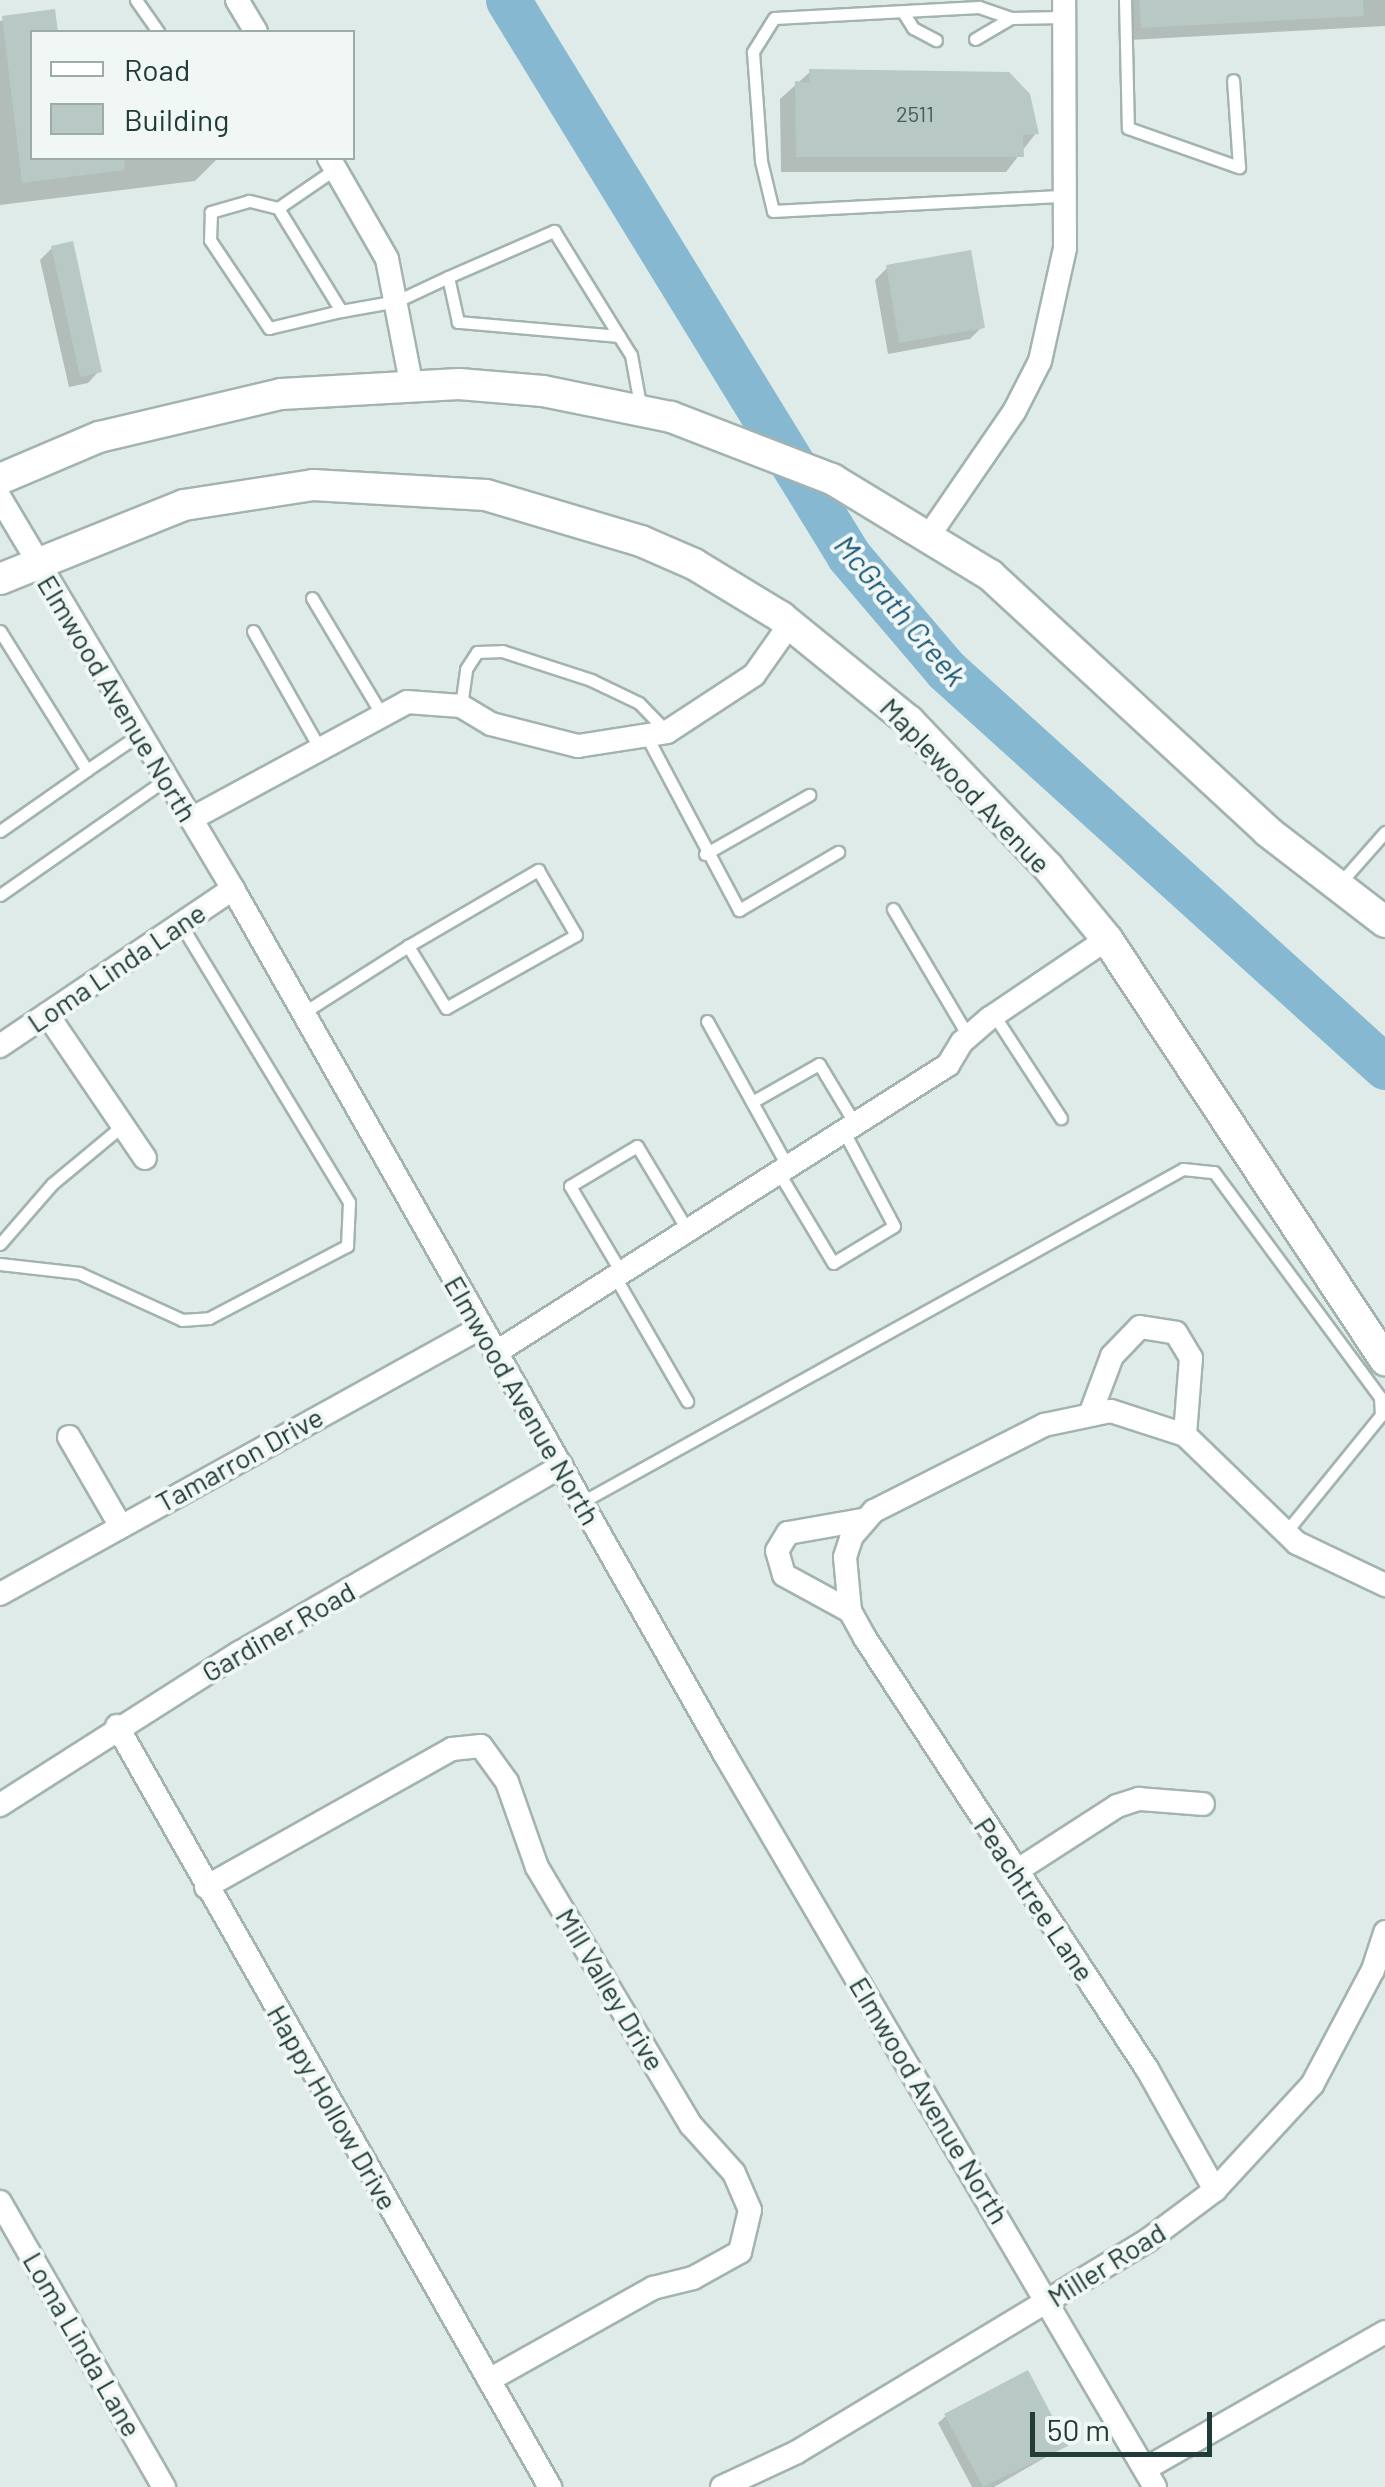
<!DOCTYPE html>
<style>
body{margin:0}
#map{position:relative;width:1385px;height:2487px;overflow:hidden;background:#dfebe8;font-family:Barlow,sans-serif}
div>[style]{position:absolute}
.shadow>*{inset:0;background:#0003}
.river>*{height:45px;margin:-22.5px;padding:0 22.5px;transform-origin:22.5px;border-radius:22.5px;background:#86b9d1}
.building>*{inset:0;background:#b8c8c4}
.roads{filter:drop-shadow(2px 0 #a2b3b0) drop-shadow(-2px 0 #a2b3b0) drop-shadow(0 2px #a2b3b0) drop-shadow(0 -2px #a2b3b0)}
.service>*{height:11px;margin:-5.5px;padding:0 5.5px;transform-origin:5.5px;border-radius:5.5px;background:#fff}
.minor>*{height:22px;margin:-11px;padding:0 11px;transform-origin:11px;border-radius:11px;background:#fff}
.tertiary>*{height:30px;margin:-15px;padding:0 15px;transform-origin:15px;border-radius:15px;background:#fff}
span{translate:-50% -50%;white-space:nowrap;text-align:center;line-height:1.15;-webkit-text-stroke:8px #f0f7f5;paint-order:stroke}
.number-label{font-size:22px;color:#465e5b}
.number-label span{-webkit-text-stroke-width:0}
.street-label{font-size:28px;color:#203b38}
.water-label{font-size:30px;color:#1a5877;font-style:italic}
.legend{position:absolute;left:30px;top:30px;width:325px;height:130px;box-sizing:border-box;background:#f0f7f5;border:2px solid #9daca9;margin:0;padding:12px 18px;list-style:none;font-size:30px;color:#203b38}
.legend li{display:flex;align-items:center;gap:20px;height:50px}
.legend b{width:50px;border:2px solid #9daca9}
.scale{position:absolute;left:1030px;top:2412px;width:182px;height:45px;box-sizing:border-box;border:5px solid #203b38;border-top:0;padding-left:12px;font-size:30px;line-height:35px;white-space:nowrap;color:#203b38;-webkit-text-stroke:8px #f0f7f5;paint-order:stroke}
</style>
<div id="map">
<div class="shadow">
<i style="clip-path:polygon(1127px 0,1385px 0,1385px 26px,1129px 40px)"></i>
<i style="clip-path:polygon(52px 12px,55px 32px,32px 32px,32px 158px,218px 158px,195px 181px,0 205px,0 21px)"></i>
<i style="clip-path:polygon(810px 72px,1036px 133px,1006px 172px,781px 172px,780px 99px)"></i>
<i style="clip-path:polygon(52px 248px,99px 371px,88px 383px,69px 387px,40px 260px)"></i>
<i style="clip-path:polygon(887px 268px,982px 327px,970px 339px,888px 354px,875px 280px)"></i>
<i style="clip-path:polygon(946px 2416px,1065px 2446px,994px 2487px,972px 2487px,938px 2423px)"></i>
</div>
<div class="river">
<i style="left:508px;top:0;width:652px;rotate:58.48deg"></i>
<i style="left:849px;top:556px;width:150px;rotate:49.6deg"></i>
<i style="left:946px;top:670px;width:592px;rotate:42.12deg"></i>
</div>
<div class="building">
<i style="clip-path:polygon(1139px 0,1363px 0,1364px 16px,1141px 28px)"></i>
<i style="clip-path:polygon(55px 9px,58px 32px,32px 32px,32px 158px,124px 158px,125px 170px,22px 183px,2px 16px)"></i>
<i style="clip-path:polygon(809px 69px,1009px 72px,1030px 94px,1039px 134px,1023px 135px,1024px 157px,796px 157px,795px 81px,810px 83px)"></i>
<i style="clip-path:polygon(73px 241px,102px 372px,80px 377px,51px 246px)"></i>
<i style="clip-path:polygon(971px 250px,985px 328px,899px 343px,886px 265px)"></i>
<i style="clip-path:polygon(1028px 2370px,1068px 2446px,983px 2487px,944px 2414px)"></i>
</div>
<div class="roads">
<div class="service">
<i style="left:136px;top:0;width:39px;rotate:55deg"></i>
<i style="left:1125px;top:0;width:128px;rotate:88.7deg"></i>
<i style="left:1128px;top:128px;width:118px;rotate:19.4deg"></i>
<i style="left:1239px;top:167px;width:87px;rotate:-93.9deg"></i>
<i style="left:903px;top:12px;width:19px;rotate:58deg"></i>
<i style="left:913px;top:28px;width:26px;rotate:28deg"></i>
<i style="left:1064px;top:17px;width:53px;rotate:178.9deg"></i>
<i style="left:1011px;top:18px;width:34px;rotate:-161deg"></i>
<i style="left:979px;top:7px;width:205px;rotate:176.9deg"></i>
<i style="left:774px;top:18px;width:40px;rotate:122deg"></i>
<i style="left:753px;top:52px;width:109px;rotate:85.8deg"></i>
<i style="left:761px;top:161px;width:51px;rotate:76.5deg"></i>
<i style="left:773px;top:211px;width:291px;rotate:-3deg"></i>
<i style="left:975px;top:39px;width:42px;rotate:-30.3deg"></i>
<i style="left:335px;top:169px;width:69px;rotate:145.6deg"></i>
<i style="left:278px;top:208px;width:121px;rotate:58.5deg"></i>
<i style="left:341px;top:311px;width:57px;rotate:-10.1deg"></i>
<i style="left:397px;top:301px;width:56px;rotate:-25.2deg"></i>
<i style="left:278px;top:208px;width:30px;rotate:-166deg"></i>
<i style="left:249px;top:201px;width:40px;rotate:164deg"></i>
<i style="left:211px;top:212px;width:28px;rotate:92deg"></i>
<i style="left:210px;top:240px;width:106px;rotate:56.2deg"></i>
<i style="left:269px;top:328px;width:74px;rotate:-13.3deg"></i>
<i style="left:619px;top:336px;width:162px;rotate:-175deg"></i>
<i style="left:458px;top:322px;width:46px;rotate:-102.5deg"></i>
<i style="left:448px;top:277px;width:116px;rotate:-23.5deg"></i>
<i style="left:554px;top:231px;width:123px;rotate:58.2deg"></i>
<i style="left:619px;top:336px;width:22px;rotate:58deg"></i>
<i style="left:631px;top:355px;width:56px;rotate:79.7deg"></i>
<i style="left:312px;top:598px;width:136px;rotate:59.1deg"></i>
<i style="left:0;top:631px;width:164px;rotate:58deg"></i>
<i style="left:87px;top:770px;width:64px;rotate:-34.2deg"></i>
<i style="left:253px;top:631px;width:136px;rotate:60.4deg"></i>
<i style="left:461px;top:706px;width:37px;rotate:-82deg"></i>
<i style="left:466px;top:669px;width:20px;rotate:-57deg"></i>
<i style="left:477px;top:652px;width:25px;rotate:-2deg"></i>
<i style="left:502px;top:651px;width:94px;rotate:18deg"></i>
<i style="left:591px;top:680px;width:53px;rotate:25.6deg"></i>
<i style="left:639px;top:703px;width:40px;rotate:46deg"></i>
<i style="left:647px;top:737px;width:196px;rotate:62deg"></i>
<i style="left:739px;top:910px;width:115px;rotate:-30.4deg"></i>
<i style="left:0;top:831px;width:106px;rotate:-35deg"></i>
<i style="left:705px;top:854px;width:120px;rotate:-29.6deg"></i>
<i style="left:1340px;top:883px;width:68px;rotate:-48.6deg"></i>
<i style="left:0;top:895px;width:203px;rotate:-34.9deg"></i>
<i style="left:893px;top:909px;width:147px;rotate:59.4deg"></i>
<i style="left:303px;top:1013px;width:125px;rotate:-32.5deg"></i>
<i style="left:408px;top:946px;width:151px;rotate:-30.3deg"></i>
<i style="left:538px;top:870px;width:75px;rotate:59.7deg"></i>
<i style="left:576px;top:935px;width:149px;rotate:150.7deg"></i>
<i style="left:446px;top:1008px;width:73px;rotate:-121.5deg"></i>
<i style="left:994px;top:1015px;width:123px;rotate:57deg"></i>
<i style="left:707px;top:1021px;width:167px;rotate:61deg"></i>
<i style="left:752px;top:1102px;width:77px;rotate:-29.6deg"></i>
<i style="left:819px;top:1064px;width:70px;rotate:59deg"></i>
<i style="left:779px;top:1173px;width:105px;rotate:59deg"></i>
<i style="left:833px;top:1263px;width:71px;rotate:-31.2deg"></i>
<i style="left:894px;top:1226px;width:106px;rotate:-118deg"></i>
<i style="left:0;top:1244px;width:79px;rotate:-49.1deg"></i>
<i style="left:52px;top:1184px;width:92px;rotate:-39.7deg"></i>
<i style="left:0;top:1264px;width:80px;rotate:6.5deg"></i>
<i style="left:79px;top:1273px;width:113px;rotate:24.5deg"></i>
<i style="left:182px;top:1320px;width:27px;rotate:-4deg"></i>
<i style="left:209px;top:1318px;width:156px;rotate:-27.6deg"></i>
<i style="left:347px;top:1246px;width:44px;rotate:-87.4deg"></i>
<i style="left:349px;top:1202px;width:324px;rotate:-121.2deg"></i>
<i style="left:621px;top:1272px;width:100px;rotate:-120.7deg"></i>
<i style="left:570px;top:1186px;width:78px;rotate:-30.8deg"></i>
<i style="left:637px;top:1146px;width:99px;rotate:59deg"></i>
<i style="left:614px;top:1275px;width:146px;rotate:59.9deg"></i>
<i style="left:582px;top:1502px;width:687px;rotate:-28.99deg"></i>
<i style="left:1183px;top:1169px;width:31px;rotate:6deg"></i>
<i style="left:1214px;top:1172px;width:280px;rotate:53.6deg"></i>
<i style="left:1380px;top:1397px;width:18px;rotate:87deg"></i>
<i style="left:1381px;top:1415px;width:152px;rotate:129.1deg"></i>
</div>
<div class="minor">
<i style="left:237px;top:0;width:37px;rotate:59deg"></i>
<i style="left:329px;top:158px;width:116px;rotate:60.1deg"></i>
<i style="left:387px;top:259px;width:126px;rotate:79deg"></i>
<i style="left:0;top:498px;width:455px;rotate:59.2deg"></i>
<i style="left:233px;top:889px;width:994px;rotate:60.39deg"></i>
<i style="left:724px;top:1753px;width:851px;rotate:59.58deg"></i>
<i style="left:930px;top:534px;width:148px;rotate:-55.5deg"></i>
<i style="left:1014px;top:412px;width:57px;rotate:-63deg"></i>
<i style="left:1040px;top:361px;width:116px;rotate:-77.5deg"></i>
<i style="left:1065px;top:248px;width:248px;rotate:-90.2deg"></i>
<i style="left:191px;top:819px;width:246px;rotate:-28.4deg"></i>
<i style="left:407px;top:702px;width:54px;rotate:4.2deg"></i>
<i style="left:461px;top:706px;width:35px;rotate:31deg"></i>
<i style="left:491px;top:724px;width:90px;rotate:14.2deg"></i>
<i style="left:578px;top:746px;width:90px;rotate:-8.9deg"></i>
<i style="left:667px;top:732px;width:104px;rotate:-33.2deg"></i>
<i style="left:754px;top:675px;width:62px;rotate:-54.8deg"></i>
<i style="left:47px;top:1014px;width:174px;rotate:55.8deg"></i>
<i style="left:0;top:1046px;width:281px;rotate:-34deg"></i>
<i style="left:495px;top:1353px;width:537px;rotate:-32.45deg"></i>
<i style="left:948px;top:1065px;width:27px;rotate:-59deg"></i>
<i style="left:962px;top:1042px;width:37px;rotate:-41deg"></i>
<i style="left:990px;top:1018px;width:141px;rotate:-34deg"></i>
<i style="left:1091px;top:1412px;width:60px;rotate:-69.4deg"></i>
<i style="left:1112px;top:1356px;width:40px;rotate:-46deg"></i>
<i style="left:1140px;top:1327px;width:36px;rotate:9deg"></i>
<i style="left:1176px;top:1333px;width:29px;rotate:59deg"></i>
<i style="left:1191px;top:1358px;width:77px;rotate:94.5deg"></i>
<i style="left:69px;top:1437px;width:102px;rotate:59.9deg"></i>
<i style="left:0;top:1594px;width:549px;rotate:-28.99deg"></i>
<i style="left:850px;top:1611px;width:75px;rotate:-151.4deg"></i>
<i style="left:784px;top:1575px;width:25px;rotate:-106deg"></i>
<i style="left:777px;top:1551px;width:21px;rotate:-59deg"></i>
<i style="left:788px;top:1533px;width:75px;rotate:-10deg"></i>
<i style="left:117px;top:1726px;width:876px;rotate:60.36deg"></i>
<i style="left:0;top:1805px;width:283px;rotate:-32.5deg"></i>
<i style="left:239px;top:1653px;width:373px;rotate:-30.1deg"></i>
<i style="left:1018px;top:1870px;width:118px;rotate:-32.9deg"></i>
<i style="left:1117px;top:1806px;width:23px;rotate:-18deg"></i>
<i style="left:1139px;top:1799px;width:64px;rotate:4.5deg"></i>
<i style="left:206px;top:1887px;width:282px;rotate:-29.3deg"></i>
<i style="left:452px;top:1749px;width:29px;rotate:-6deg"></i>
<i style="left:481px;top:1746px;width:44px;rotate:54.2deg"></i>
<i style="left:507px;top:1782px;width:90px;rotate:70.6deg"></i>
<i style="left:537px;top:1867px;width:300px;rotate:59.2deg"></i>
<i style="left:691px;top:2125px;width:64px;rotate:48.1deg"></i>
<i style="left:734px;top:2173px;width:40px;rotate:66.6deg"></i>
<i style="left:750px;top:2210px;width:43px;rotate:103.4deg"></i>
<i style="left:740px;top:2252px;width:54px;rotate:151deg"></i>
<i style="left:693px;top:2278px;width:41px;rotate:166deg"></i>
<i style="left:653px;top:2288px;width:188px;rotate:150.7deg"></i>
<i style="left:1215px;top:2190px;width:139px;rotate:-119.3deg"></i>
<i style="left:1147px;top:2069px;width:515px;rotate:-123.2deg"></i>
<i style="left:865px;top:1638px;width:31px;rotate:-119deg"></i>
<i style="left:850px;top:1611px;width:54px;rotate:-95.3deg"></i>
<i style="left:845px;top:1557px;width:22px;rotate:-72deg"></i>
<i style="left:852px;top:1536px;width:33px;rotate:-49deg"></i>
<i style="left:874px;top:1511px;width:191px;rotate:-26.8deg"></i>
<i style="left:1044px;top:1425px;width:68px;rotate:-11.8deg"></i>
<i style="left:1111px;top:1411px;width:78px;rotate:18deg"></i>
<i style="left:1185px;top:1435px;width:156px;rotate:44deg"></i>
<i style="left:1297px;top:1543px;width:98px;rotate:25.5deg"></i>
<i style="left:0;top:2202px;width:329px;rotate:60.1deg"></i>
<i style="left:1145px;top:2469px;width:276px;rotate:-29.7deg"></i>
<i style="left:722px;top:2487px;width:83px;rotate:-25deg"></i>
<i style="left:797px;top:2452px;width:410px;rotate:-31.1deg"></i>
<i style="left:1148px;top:2240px;width:84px;rotate:-36.7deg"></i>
<i style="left:1215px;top:2190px;width:143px;rotate:-47.3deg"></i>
<i style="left:1312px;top:2085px;width:130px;rotate:-62.1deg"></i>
<i style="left:1373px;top:1970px;width:40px;rotate:-72deg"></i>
</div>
<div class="tertiary">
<i style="left:0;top:479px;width:108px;rotate:-23deg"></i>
<i style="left:99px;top:437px;width:187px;rotate:-13.3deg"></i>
<i style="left:281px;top:394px;width:178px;rotate:-3.2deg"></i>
<i style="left:459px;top:384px;width:84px;rotate:4.8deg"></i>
<i style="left:543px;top:391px;width:131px;rotate:11.5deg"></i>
<i style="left:671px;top:417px;width:173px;rotate:21.1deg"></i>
<i style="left:832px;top:479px;width:185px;rotate:31.3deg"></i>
<i style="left:990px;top:575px;width:377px;rotate:42.7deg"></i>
<i style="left:1267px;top:831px;width:149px;rotate:37.6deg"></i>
<i style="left:0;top:579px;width:198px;rotate:-21.9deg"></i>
<i style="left:184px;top:505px;width:131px;rotate:-8.8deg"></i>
<i style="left:313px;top:485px;width:173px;rotate:3.3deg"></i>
<i style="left:486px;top:495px;width:162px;rotate:16.5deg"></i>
<i style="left:641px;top:541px;width:58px;rotate:23.5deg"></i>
<i style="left:694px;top:564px;width:102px;rotate:31.3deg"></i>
<i style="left:781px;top:617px;width:165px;rotate:39.1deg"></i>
<i style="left:909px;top:721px;width:202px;rotate:46.4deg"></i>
<i style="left:1048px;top:867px;width:93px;rotate:50.7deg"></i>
<i style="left:1107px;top:939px;width:505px;rotate:56.56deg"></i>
</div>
</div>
<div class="number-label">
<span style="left:915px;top:114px">2511</span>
</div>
<div class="street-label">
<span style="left:118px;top:698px;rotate:59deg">Elmwood Avenue North</span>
<span style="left:966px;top:785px;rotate:46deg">Maplewood Avenue</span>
<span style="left:116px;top:967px;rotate:-34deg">Loma Linda Lane</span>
<span style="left:523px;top:1400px;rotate:60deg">Elmwood Avenue North</span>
<span style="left:239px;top:1459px;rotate:-29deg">Tamarron Drive</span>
<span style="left:278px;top:1631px;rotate:-30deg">Gardiner Road</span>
<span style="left:1035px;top:1899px;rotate:56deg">Peachtree Lane</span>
<span style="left:611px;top:1989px;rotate:59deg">Mill Valley Drive</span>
<span style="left:930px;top:2100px;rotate:59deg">Elmwood Avenue North</span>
<span style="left:333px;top:2107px;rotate:60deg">Happy Hollow Drive</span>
<span style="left:1106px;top:2264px;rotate:-32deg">Miller Road</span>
<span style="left:83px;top:2344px;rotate:60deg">Loma Linda Lane</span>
</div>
<div class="water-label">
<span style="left:901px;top:610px;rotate:50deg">McGrath Creek</span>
</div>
<ul class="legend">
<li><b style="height:12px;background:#fff"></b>Road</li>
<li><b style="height:28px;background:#b8c8c4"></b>Building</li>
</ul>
<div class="scale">50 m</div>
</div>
